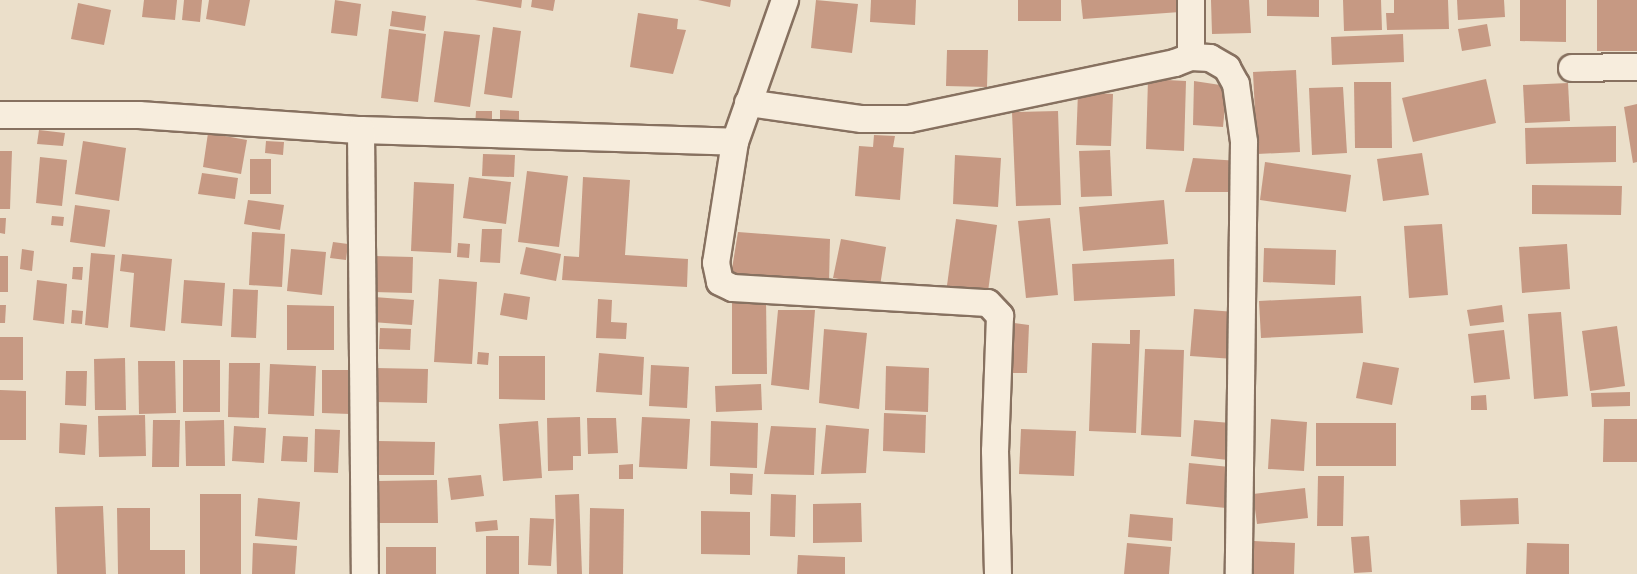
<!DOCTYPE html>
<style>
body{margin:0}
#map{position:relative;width:1637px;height:574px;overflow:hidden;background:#ebdfca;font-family:Literata,serif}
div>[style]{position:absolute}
.building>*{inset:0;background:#c69983}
.roads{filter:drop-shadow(2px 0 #877160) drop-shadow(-2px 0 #877160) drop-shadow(0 2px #877160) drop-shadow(0 -2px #877160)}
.street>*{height:26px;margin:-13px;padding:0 13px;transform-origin:13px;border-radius:13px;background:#f7eddd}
span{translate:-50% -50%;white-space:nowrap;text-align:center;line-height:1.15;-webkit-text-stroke:6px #f3ead9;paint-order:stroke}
</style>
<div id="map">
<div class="building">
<i style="clip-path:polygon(144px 0,177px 0,175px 20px,142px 17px)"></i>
<i style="clip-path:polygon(184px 0,202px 0,200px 22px,182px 20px)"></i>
<i style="clip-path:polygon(209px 0,250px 0,245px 26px,206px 19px)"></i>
<i style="clip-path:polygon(335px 0,361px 4px,357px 36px,331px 33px)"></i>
<i style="clip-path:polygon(475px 0,522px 0,521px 8px)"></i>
<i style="clip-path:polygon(532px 0,555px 0,553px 11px,531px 7px)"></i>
<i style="clip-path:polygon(698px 0,731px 0,730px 7px)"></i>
<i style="clip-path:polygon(816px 0,858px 4px,852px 53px,811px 48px)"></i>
<i style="clip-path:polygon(871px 0,916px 0,915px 25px,870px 22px)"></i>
<i style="clip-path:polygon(1018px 0,1061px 0,1061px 21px,1018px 21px)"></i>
<i style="clip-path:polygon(1081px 0,1179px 0,1180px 12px,1083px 19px)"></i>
<i style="clip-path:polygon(1211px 0,1249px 0,1251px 33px,1212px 34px)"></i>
<i style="clip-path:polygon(1267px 0,1319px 0,1319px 17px,1267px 16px)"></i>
<i style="clip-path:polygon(1343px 0,1381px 0,1382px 30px,1344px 31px)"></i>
<i style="clip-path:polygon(1394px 0,1448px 0,1449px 29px,1387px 30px,1386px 13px,1394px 13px)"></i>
<i style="clip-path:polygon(1457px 0,1504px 0,1505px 17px,1458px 20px)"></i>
<i style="clip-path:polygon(1520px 0,1566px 0,1566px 42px,1520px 41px)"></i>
<i style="clip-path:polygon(1597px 0,1637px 0,1637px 51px,1597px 51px)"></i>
<i style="clip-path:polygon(78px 3px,111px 10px,104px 45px,71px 39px)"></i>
<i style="clip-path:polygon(392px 11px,426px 16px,424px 31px,390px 26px)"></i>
<i style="clip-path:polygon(638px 13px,678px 19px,677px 29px,686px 30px,673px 74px,630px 67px)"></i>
<i style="clip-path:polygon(1487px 24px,1491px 46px,1462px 51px,1458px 29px)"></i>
<i style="clip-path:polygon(493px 27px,521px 31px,512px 98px,484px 94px)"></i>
<i style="clip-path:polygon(389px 29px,426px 34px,418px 102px,381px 98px)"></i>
<i style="clip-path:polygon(444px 31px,480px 35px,470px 107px,434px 102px)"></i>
<i style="clip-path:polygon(1403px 34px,1404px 62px,1332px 65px,1331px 37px)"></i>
<i style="clip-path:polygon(947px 50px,988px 50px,987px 87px,946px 86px)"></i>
<i style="clip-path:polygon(1296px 70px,1300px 152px,1257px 154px,1253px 72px)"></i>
<i style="clip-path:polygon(1148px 79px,1186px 81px,1184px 151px,1146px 149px)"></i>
<i style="clip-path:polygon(1486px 79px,1496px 123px,1413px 142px,1402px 98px)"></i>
<i style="clip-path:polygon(1194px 81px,1227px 86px,1223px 127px,1193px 125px)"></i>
<i style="clip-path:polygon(1354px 82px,1391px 82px,1392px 148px,1355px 148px)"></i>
<i style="clip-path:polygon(1568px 83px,1570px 121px,1525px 123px,1523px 85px)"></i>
<i style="clip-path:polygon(1343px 87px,1347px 153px,1312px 155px,1309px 88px)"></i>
<i style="clip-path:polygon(1078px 92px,1113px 94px,1111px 146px,1076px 145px)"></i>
<i style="clip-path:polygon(1637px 104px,1637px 162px,1633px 163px,1624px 107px)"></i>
<i style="clip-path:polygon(500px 110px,519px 111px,519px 125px,500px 125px)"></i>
<i style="clip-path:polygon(476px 111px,492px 111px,492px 127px,475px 126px)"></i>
<i style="clip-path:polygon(1058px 111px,1061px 205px,1016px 206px,1012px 112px)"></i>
<i style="clip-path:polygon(1616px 126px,1616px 162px,1526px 164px,1525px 128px)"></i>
<i style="clip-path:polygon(39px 130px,65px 133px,63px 146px,37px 144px)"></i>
<i style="clip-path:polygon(208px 133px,247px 140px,241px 174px,203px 167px)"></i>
<i style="clip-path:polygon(874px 135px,895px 136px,893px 147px,904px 148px,900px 200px,855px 196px,859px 146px,873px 147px)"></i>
<i style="clip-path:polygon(83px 141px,126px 148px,119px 201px,75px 194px)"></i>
<i style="clip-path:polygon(266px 141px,284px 142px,283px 155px,265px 153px)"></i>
<i style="clip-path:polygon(1110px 150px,1112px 196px,1081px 197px,1079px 151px)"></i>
<i style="clip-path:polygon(0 151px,12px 151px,10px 209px,0 209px)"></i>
<i style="clip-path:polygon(1422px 153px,1429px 195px,1383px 201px,1377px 159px)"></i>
<i style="clip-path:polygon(483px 154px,515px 155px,514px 177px,482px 176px)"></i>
<i style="clip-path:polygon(955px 155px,1001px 158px,998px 207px,953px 204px)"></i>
<i style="clip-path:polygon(40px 157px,67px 160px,62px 206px,36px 203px)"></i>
<i style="clip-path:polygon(1193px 158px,1240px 161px,1230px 192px,1185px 192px)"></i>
<i style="clip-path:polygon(250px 159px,271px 159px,271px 194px,250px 194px)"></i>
<i style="clip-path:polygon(1265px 162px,1351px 175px,1346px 212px,1260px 200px)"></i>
<i style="clip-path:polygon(527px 171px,568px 176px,559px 247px,518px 242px)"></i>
<i style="clip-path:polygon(202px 173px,238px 178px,235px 199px,198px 194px)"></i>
<i style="clip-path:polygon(469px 177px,511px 182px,506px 224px,463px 218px)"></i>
<i style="clip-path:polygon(583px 177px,630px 180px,625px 255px,688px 259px,687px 287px,562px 280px,564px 256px,579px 257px)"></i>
<i style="clip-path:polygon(414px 182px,454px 184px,451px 253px,411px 251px)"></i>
<i style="clip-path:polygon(1532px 185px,1622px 186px,1621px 215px,1532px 214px)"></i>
<i style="clip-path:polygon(248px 200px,284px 205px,280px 230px,244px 224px)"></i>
<i style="clip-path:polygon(1164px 200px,1168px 244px,1083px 251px,1079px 207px)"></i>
<i style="clip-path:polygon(75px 205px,110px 210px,105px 247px,70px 242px)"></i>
<i style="clip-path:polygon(52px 216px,64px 217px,63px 226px,51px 225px)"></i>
<i style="clip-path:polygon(0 218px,6px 218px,5px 234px,0 233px)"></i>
<i style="clip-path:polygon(1050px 218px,1058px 295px,1026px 298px,1018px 221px)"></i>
<i style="clip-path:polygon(956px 219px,997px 225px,987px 299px,946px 293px)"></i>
<i style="clip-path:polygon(1442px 224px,1448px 295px,1409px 298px,1404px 226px)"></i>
<i style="clip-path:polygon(482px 229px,502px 229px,500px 263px,480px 262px)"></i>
<i style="clip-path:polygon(252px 232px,285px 234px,282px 287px,249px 285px)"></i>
<i style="clip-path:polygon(738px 232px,830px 239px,829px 284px,731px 275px)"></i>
<i style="clip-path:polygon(841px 239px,886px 247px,880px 286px,833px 278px)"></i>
<i style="clip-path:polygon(333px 242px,348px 244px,346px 260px,330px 258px)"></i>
<i style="clip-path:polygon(458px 243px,470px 244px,469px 258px,457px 257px)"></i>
<i style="clip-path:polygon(1567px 244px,1570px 289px,1522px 293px,1519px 247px)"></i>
<i style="clip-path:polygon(526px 247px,561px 254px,556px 281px,520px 274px)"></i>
<i style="clip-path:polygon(1264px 248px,1336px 250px,1335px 285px,1263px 282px)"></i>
<i style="clip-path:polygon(22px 249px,34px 251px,32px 271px,20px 269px)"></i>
<i style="clip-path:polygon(291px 249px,326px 252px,322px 295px,287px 291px)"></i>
<i style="clip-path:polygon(91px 253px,115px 255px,108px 328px,85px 325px)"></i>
<i style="clip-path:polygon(122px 254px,172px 259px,165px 331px,130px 327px,134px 273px,120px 271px)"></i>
<i style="clip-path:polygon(0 256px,8px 256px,8px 292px,0 292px)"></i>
<i style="clip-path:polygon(374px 256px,413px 257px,412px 293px,373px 292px)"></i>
<i style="clip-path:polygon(1174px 259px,1175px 296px,1074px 301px,1072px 264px)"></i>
<i style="clip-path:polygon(73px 267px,83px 267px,82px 280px,72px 279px)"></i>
<i style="clip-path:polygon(439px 279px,477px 282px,472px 364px,434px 362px)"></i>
<i style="clip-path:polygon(37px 280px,67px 284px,64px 324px,33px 320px)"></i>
<i style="clip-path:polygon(184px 280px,225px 283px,222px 326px,181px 323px)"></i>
<i style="clip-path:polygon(233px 289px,258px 290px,256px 338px,231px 337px)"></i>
<i style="clip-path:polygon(504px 293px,530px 297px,527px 320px,500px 315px)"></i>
<i style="clip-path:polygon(1361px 296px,1363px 333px,1261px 338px,1259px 301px)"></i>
<i style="clip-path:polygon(374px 297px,414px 300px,412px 325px,372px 322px)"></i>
<i style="clip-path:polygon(598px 299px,612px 300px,611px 322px,627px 323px,626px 339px,596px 338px)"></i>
<i style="clip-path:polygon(766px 299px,767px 374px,732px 374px,732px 300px)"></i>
<i style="clip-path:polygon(0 305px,6px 305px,5px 323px,0 323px)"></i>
<i style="clip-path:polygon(287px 305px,334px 306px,334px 350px,287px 350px)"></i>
<i style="clip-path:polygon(1502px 305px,1504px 322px,1470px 326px,1467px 310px)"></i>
<i style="clip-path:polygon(1194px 309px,1236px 312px,1234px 359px,1190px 356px)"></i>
<i style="clip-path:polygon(72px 310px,83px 311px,82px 324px,71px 323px)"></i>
<i style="clip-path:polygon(778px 310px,815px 310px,809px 390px,771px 385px)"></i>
<i style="clip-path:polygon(1561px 312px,1568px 396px,1534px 399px,1528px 314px)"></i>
<i style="clip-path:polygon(1014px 323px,1029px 325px,1027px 373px,1011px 373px)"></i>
<i style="clip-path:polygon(1617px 326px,1625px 386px,1590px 391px,1582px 331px)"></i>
<i style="clip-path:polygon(380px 328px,411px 329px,410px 350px,379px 349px)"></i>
<i style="clip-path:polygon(824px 329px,867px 333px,859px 409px,819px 403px)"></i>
<i style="clip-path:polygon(1130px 330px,1140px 330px,1136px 433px,1089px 431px,1092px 343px,1130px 344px)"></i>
<i style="clip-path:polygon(1504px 330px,1510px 379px,1474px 383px,1468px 334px)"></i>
<i style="clip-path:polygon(0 337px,23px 337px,23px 380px,0 380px)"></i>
<i style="clip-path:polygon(1145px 349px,1184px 350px,1181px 437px,1141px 435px)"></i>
<i style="clip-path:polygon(478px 352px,489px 353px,488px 365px,477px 364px)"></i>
<i style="clip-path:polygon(599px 353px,644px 357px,642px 395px,596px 392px)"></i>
<i style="clip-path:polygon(499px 356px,545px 356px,545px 400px,499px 399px)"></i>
<i style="clip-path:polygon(125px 358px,126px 410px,95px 410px,94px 359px)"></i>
<i style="clip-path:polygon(183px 360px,220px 360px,220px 412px,183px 412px)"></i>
<i style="clip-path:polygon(138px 361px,175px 361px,176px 413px,139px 414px)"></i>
<i style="clip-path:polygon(1363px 362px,1399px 368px,1392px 405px,1356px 398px)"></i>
<i style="clip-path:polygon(229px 363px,260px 363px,259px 418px,228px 417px)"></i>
<i style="clip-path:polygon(270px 364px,316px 366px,314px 416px,268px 414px)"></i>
<i style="clip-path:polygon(651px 365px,689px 367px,687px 408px,649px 406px)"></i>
<i style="clip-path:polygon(886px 366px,929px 368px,928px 412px,885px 410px)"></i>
<i style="clip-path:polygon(375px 368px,428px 369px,427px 403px,375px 402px)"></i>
<i style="clip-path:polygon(322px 370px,350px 370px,350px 414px,322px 413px)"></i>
<i style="clip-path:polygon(66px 371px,87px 371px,86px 406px,65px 405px)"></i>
<i style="clip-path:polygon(761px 384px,762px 410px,716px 412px,715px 386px)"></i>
<i style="clip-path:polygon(0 390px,26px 391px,26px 440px,0 440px)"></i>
<i style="clip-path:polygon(1630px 392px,1630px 406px,1592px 407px,1591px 393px)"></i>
<i style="clip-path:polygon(1486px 395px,1487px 410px,1471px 410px,1471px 396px)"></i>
<i style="clip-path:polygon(884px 413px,926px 415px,925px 453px,883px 451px)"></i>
<i style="clip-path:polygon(145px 415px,146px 456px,99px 457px,98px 416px)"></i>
<i style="clip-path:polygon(580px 417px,581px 456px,573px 456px,573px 470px,548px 471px,547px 418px)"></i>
<i style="clip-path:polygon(642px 417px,690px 419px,687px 469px,639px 467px)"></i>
<i style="clip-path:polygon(587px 418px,616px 418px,618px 453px,588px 454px)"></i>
<i style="clip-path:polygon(1271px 419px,1307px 422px,1304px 471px,1268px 469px)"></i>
<i style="clip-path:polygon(1604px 419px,1637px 419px,1637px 462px,1603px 462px)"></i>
<i style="clip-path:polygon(153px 420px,180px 420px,179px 467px,152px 467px)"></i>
<i style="clip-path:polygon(224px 420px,225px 466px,186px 466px,185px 421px)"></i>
<i style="clip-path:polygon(1194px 420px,1231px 423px,1228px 460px,1191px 456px)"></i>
<i style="clip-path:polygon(538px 421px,542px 478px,503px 481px,499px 424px)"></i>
<i style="clip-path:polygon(711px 421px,758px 423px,757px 468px,710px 466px)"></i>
<i style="clip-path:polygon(60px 423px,87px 425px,85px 455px,59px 453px)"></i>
<i style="clip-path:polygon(1316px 423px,1396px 423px,1396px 466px,1316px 466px)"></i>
<i style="clip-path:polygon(826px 425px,869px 429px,866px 473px,821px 474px)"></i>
<i style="clip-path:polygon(234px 426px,266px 428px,264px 463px,232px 461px)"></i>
<i style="clip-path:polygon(771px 426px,816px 428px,814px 475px,764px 474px)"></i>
<i style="clip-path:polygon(315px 429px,340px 430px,338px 473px,314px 472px)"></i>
<i style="clip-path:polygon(1021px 429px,1076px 431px,1074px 476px,1019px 474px)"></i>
<i style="clip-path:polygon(283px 436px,308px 437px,307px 462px,281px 461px)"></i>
<i style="clip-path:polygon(378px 441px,435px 442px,434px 475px,378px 475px)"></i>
<i style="clip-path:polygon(1189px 463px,1230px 467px,1226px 508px,1186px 504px)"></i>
<i style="clip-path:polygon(633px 464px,633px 479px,619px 479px,619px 465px)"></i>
<i style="clip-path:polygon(730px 473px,753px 474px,752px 495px,730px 494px)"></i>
<i style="clip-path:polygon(481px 475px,484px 496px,451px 500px,448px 478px)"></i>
<i style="clip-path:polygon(1318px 476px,1344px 476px,1343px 526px,1317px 526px)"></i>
<i style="clip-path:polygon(437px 480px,438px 523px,379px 523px,379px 481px)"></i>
<i style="clip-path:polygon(1305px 488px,1308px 518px,1257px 524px,1253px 494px)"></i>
<i style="clip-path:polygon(200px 494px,241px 494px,241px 574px,200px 574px)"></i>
<i style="clip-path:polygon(579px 494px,582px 574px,557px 574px,555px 495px)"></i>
<i style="clip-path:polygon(771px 494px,796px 495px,795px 537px,770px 536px)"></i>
<i style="clip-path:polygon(258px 498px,300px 502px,297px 540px,255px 536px)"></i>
<i style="clip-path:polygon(1518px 498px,1519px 524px,1461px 526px,1460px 500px)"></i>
<i style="clip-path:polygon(861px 503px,862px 542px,813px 543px,813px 504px)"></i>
<i style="clip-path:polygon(103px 506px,106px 574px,57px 574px,55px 507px)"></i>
<i style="clip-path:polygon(117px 508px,150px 508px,150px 550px,185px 550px,185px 574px,118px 574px)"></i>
<i style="clip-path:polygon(590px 508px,624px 509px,623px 574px,589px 574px)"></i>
<i style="clip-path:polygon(701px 511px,750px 512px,750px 555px,701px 554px)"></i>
<i style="clip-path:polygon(1130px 514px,1173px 518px,1172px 541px,1128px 537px)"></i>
<i style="clip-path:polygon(530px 518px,554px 519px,551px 566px,528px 565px)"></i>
<i style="clip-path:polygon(497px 520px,498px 530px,476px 532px,475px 522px)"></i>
<i style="clip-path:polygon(486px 536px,519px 536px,519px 574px,486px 574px)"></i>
<i style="clip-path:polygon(1369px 536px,1372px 572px,1354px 573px,1351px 537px)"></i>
<i style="clip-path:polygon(1254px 541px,1295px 543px,1294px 574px,1253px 574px)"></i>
<i style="clip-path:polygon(253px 543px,297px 546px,295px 574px,252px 574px)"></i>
<i style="clip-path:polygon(1127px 543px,1171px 547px,1169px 574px,1124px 574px)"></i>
<i style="clip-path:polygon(1527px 543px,1569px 544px,1569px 574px,1526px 574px)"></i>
<i style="clip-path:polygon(386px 547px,436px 547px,436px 574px,386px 574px)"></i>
<i style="clip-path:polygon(798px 555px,845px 557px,845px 574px,797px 574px)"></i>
</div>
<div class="roads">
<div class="street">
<i style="left:1191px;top:57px;width:19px;rotate:3deg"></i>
<i style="left:1210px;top:58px;width:20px;rotate:30deg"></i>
<i style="left:1227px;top:68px;width:18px;rotate:61deg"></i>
<i style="left:1236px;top:84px;width:59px;rotate:82.1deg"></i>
<i style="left:1244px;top:142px;width:432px;rotate:90.7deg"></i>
<i style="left:1572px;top:68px;width:65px;rotate:-0.9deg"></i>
<i style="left:748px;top:103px;width:115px;rotate:8deg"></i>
<i style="left:862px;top:119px;width:47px"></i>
<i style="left:909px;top:119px;width:272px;rotate:-11.9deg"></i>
<i style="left:1175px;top:63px;width:17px;rotate:-21deg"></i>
<i style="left:1191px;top:57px;width:57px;rotate:-90deg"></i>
<i style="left:0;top:115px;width:139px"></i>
<i style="left:139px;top:115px;width:223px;rotate:3.9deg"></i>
<i style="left:361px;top:130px;width:374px;rotate:1.8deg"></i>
<i style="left:735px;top:142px;width:151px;rotate:-70.6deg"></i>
<i style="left:361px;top:130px;width:444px;rotate:89.5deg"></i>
<i style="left:735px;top:142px;width:122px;rotate:98.9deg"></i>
<i style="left:716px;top:263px;width:19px;rotate:78deg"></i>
<i style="left:720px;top:282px;width:14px;rotate:25deg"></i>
<i style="left:733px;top:288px;width:255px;rotate:3.4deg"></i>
<i style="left:988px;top:303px;width:18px;rotate:47deg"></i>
<i style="left:1000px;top:316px;width:135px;rotate:92.1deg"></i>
<i style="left:995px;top:451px;width:123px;rotate:88.6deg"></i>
</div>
</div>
</div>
